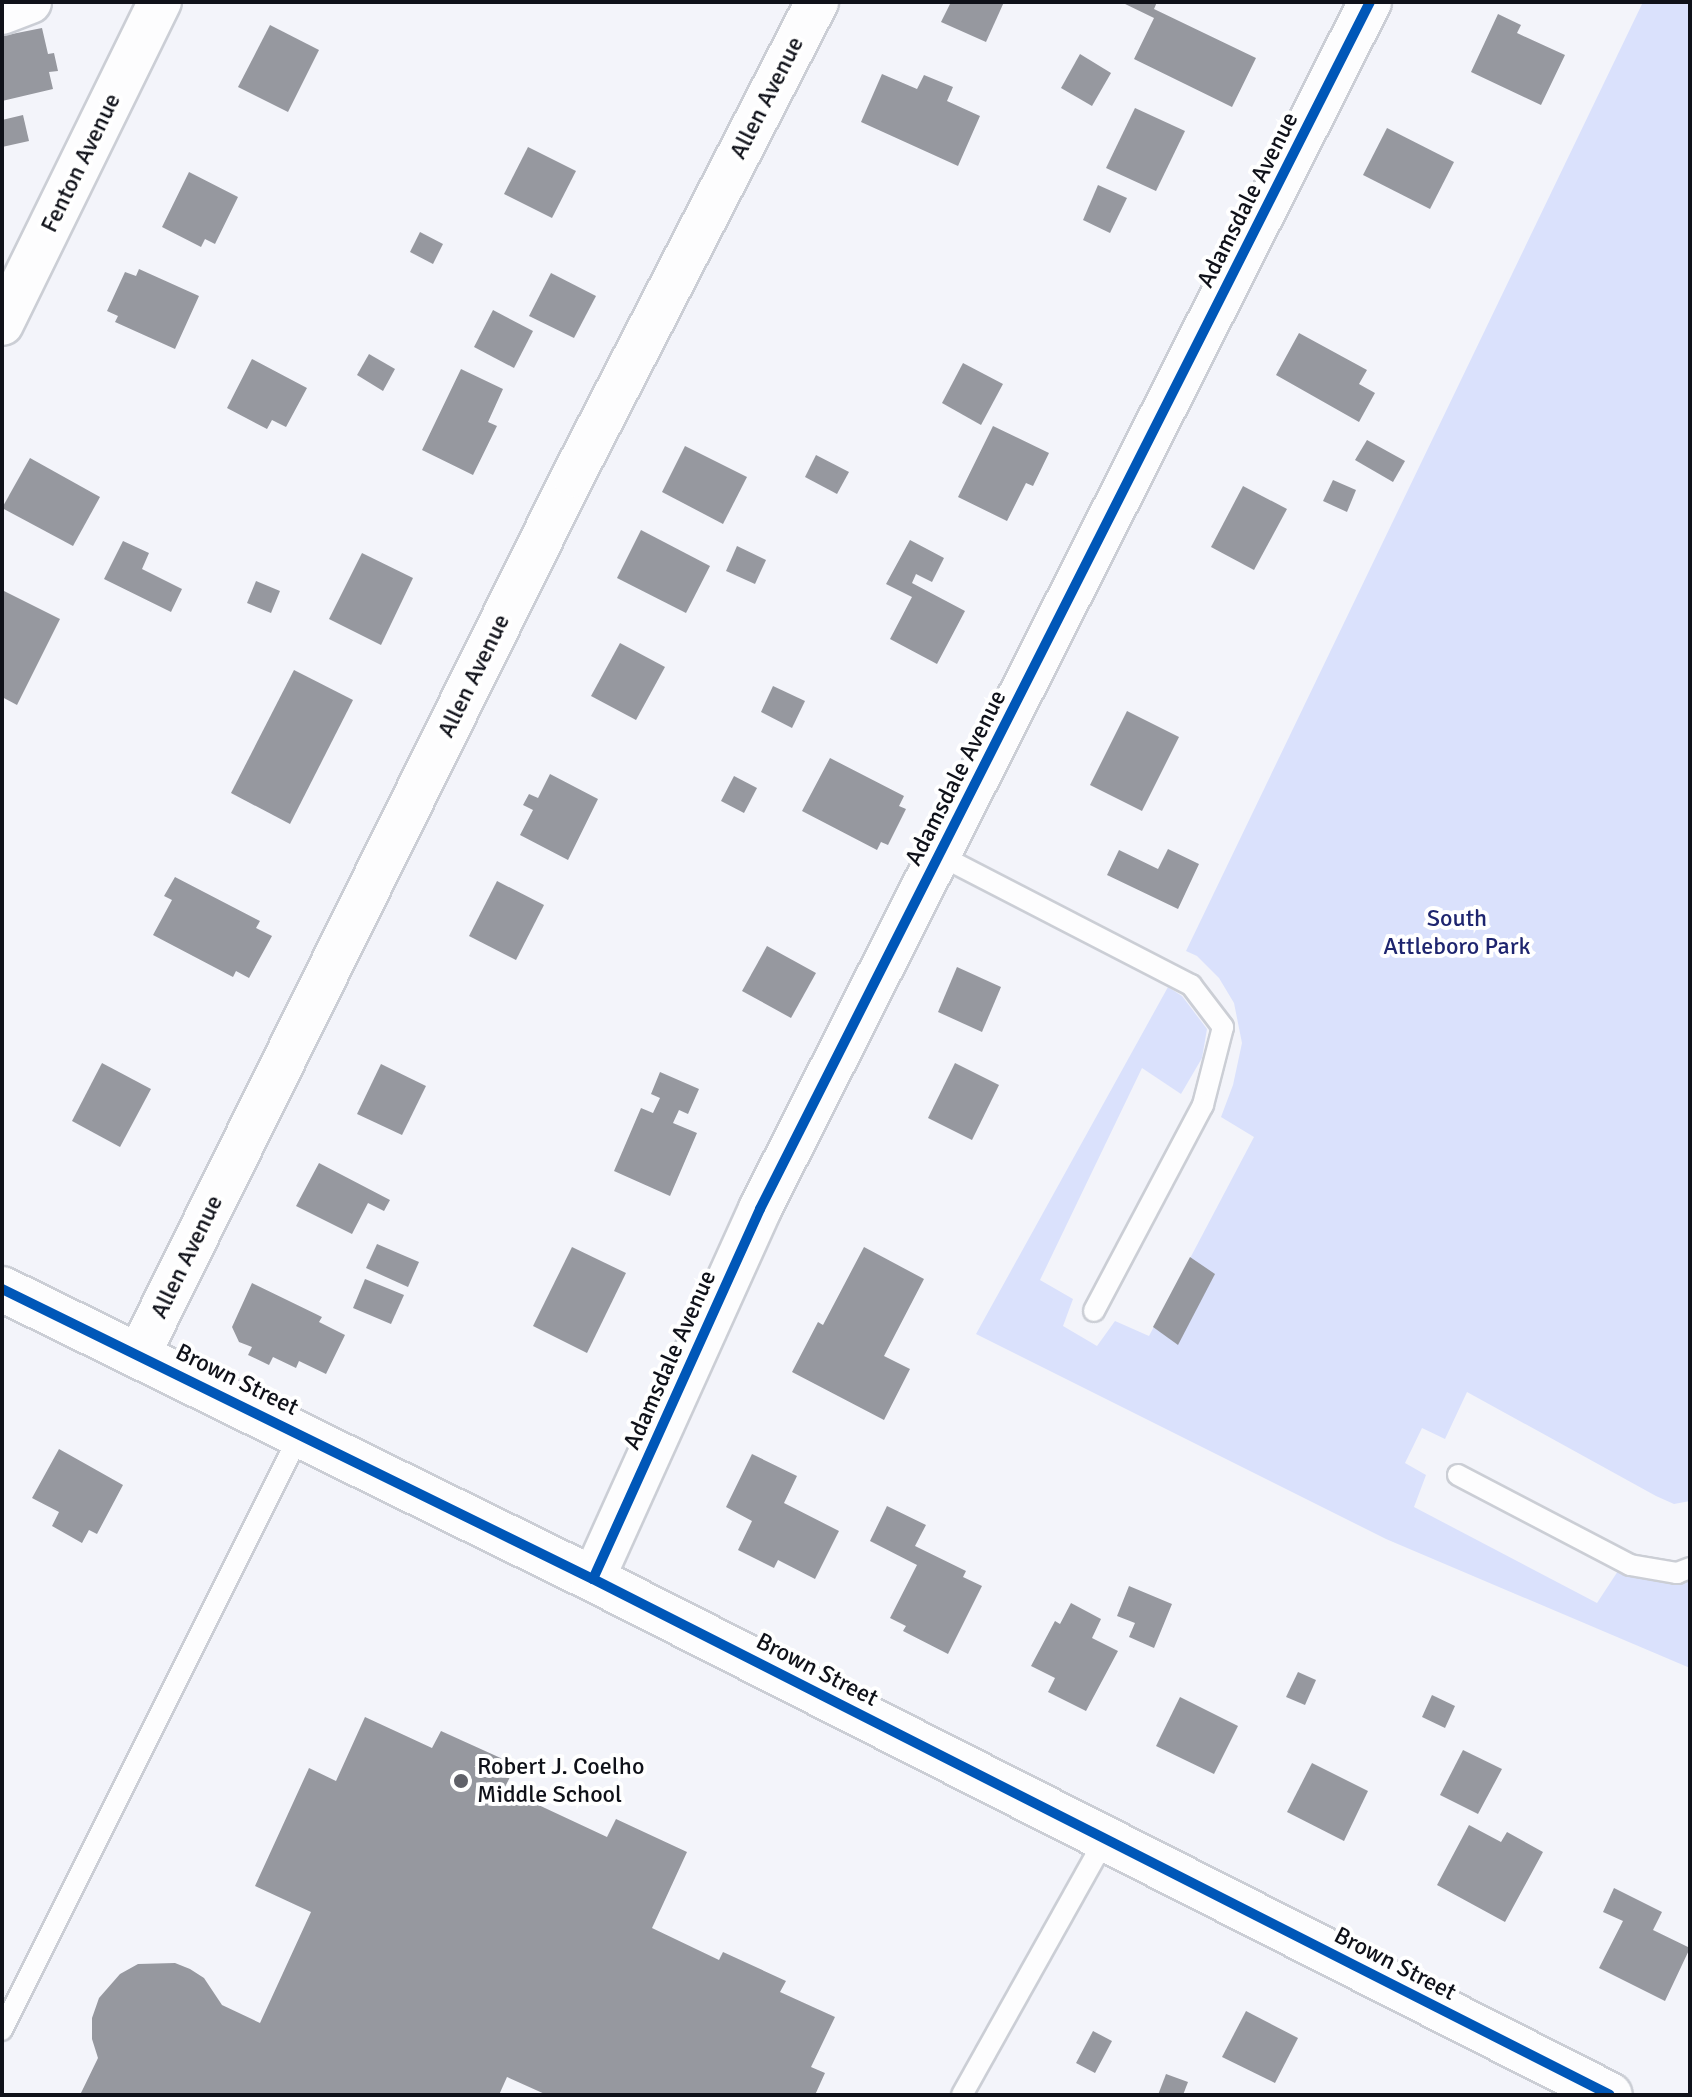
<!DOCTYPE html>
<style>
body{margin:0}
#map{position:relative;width:1692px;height:2097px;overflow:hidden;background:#f3f4fa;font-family:Signika,sans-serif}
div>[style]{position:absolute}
.green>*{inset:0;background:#dae1fc}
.building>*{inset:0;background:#96989f}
.roads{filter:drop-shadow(2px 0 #cbced5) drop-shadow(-2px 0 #cbced5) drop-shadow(0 2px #cbced5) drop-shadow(0 -2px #cbced5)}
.service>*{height:20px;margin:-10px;padding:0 10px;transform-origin:10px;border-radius:10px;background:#fdfdfe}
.minor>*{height:42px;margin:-21px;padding:0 21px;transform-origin:21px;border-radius:21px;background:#fdfdfe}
.tertiary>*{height:44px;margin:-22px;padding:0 22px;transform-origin:22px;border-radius:22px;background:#fdfdfe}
.cycleway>*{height:10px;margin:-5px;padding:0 5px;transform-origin:5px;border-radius:5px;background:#0057b8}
.dots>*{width:22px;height:22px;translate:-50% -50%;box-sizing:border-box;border:4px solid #fff;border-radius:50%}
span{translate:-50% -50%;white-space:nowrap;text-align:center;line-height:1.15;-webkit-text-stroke:8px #fff;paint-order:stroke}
.street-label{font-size:24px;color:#0f1119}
.park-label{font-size:24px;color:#1e256f}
.poi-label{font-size:24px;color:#0f1119}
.left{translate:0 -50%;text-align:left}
.frame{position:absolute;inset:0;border:4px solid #0f1119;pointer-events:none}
</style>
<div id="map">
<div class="green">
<i style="clip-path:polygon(1643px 2px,1690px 2px,1690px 1501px,1674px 1504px,1656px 1496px,1467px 1392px,1445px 1439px,1422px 1428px,1405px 1463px,1426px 1475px,1414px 1507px,1597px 1603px,1618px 1571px,1651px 1580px,1690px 1582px,1690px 1668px,1386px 1539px,976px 1334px,1168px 987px,1182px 996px,1207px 1029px,1202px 1058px,1181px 1094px,1142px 1068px,1040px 1280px,1073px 1299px,1063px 1326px,1097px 1346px,1115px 1321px,1149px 1336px,1254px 1137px,1221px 1117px,1233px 1085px,1242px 1043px,1234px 1003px,1219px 978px,1197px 956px,1186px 951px)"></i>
</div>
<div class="building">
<i style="clip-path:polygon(951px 2px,1004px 2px,986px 42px,941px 22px)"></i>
<i style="clip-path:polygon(1121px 2px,1157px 2px,1154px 9px,1256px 58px,1232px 107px,1134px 59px,1154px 18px)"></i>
<i style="clip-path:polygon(1498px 14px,1521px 25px,1517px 33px,1565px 55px,1541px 105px,1471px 72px)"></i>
<i style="clip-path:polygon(270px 25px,319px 50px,288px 112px,238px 87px)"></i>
<i style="clip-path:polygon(42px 28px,48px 54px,54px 53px,58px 71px,49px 72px,53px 89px,2px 101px,2px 36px)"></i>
<i style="clip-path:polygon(1080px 54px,1111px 73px,1092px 106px,1061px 88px)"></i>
<i style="clip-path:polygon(882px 74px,917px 89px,924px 75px,953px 87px,947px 101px,980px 116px,958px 166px,861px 122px)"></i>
<i style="clip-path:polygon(1135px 108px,1185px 131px,1156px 191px,1106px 168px)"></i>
<i style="clip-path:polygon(23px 115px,29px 141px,2px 147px,2px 120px)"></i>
<i style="clip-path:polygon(1387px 128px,1454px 162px,1430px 209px,1363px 175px)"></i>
<i style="clip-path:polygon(528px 147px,576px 171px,552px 218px,504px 194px)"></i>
<i style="clip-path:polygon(189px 172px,238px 197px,215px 244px,205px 239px,201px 247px,162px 227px)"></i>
<i style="clip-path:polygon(1098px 185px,1127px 198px,1110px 233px,1083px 220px)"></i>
<i style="clip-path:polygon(420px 232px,443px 244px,433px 264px,410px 252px)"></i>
<i style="clip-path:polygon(139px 269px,199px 296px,175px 349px,115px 322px,118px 316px,107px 311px,125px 272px,136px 276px)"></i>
<i style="clip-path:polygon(551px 273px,596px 296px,574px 338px,529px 316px)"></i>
<i style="clip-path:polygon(493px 310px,533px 331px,514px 368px,474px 347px)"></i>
<i style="clip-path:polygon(1299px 333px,1367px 370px,1359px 384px,1375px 393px,1359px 422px,1276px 375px)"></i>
<i style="clip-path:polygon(369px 354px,395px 369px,383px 391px,357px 375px)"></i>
<i style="clip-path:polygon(252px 359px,307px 388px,286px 427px,272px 420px,267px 429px,227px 408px)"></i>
<i style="clip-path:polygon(963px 363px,1003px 384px,981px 425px,942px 403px)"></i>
<i style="clip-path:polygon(461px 369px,503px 389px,488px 422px,497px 426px,473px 475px,422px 450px)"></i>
<i style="clip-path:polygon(993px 426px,1049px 453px,1033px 486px,1026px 483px,1007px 521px,958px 497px)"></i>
<i style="clip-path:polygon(1367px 440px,1405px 461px,1393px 482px,1355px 460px)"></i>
<i style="clip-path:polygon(685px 446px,747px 477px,723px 524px,662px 492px)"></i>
<i style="clip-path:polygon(816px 455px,849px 472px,837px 494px,805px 477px)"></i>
<i style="clip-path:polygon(30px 458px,100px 497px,73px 546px,2px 508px)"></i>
<i style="clip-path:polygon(1333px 480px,1356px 490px,1347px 512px,1323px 501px)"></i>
<i style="clip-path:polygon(1243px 486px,1287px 509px,1254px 570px,1211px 547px)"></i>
<i style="clip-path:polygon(641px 530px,710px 566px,686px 613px,617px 578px)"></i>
<i style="clip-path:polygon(910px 540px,944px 558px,932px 582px,916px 574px,912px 583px,965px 611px,937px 664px,890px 639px,912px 597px,886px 584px)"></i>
<i style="clip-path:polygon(123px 541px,149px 553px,142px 569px,182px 589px,171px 612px,104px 579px)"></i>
<i style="clip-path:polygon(737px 546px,766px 560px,755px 584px,726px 571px)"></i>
<i style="clip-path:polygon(362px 553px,413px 578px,381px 645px,329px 619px)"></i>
<i style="clip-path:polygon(256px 581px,280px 591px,271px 613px,247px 603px)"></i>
<i style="clip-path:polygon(2px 590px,60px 619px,17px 705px,2px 697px)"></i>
<i style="clip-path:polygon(620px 643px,665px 667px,636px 720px,591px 696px)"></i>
<i style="clip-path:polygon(294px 670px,353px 700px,290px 824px,231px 793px)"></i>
<i style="clip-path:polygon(773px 686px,805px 701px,792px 728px,761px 712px)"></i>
<i style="clip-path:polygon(1127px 711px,1179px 737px,1142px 811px,1090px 785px)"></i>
<i style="clip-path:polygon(830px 758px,904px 796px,899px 806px,906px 809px,888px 845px,881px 842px,877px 850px,802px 811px)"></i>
<i style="clip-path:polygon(550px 774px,598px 799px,568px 860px,520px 835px,533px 810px,523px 805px,529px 794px,538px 798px)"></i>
<i style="clip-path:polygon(734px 776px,757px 788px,744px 813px,721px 801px)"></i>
<i style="clip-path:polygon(1168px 849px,1199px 864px,1178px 909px,1107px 875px,1119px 850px,1158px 869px)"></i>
<i style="clip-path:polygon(175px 877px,260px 921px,256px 928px,272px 936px,249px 978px,236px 971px,233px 977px,153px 935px,172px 900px,164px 896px)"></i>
<i style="clip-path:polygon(497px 881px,544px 905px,516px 960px,469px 936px)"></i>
<i style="clip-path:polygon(767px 946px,816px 973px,791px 1018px,742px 991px)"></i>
<i style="clip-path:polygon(957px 967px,1001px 987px,982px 1032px,938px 1012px)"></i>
<i style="clip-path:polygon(102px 1063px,151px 1089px,120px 1147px,72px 1121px)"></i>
<i style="clip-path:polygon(955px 1063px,999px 1085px,972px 1140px,928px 1118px)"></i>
<i style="clip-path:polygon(381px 1064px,426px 1086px,402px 1135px,357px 1114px)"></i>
<i style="clip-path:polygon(660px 1072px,699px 1089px,688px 1114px,679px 1110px,673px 1123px,697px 1133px,670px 1196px,614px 1171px,641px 1108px,653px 1113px,660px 1098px,651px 1094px)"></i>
<i style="clip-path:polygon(319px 1163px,390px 1200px,384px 1211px,368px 1203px,352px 1234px,296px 1206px)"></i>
<i style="clip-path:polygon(377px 1244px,419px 1262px,408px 1287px,366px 1268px)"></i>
<i style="clip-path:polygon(572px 1247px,626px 1273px,587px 1353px,533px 1326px)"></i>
<i style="clip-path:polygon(864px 1247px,924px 1279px,884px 1356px,910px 1369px,884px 1420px,792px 1372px,818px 1322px,823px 1325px)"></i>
<i style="clip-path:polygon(1190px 1257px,1215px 1274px,1178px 1345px,1153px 1327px)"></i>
<i style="clip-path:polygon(365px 1279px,404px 1295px,391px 1324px,353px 1308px)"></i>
<i style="clip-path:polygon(252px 1283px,322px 1317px,319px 1322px,345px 1335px,326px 1374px,299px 1361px,296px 1368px,273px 1357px,269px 1365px,248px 1355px,252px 1347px,239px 1342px,232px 1327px)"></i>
<i style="clip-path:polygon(59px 1449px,123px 1485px,97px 1534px,89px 1530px,82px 1543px,52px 1526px,59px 1512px,32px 1498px)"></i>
<i style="clip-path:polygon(752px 1454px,797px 1476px,784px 1503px,839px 1531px,815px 1579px,778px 1560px,774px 1568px,738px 1550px,752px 1521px,726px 1507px)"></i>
<i style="clip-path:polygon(887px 1506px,926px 1525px,915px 1546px,966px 1571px,963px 1577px,982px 1586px,948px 1654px,903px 1631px,906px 1626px,890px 1618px,917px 1565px,870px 1541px)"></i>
<i style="clip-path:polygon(1129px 1586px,1172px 1604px,1154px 1648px,1129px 1637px,1135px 1623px,1117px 1616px)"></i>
<i style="clip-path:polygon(1071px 1603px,1101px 1619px,1092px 1638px,1118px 1651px,1086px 1711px,1048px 1692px,1055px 1678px,1031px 1666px,1055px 1621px,1060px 1624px)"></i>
<i style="clip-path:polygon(1298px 1672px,1316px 1680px,1305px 1705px,1286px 1697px)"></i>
<i style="clip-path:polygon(1432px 1695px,1455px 1706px,1445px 1728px,1422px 1717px)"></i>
<i style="clip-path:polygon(1180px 1697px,1238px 1726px,1214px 1774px,1156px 1746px)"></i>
<i style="clip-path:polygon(365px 1717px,432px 1748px,441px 1731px,516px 1765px,504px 1789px,607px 1837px,616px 1819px,687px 1852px,652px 1928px,719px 1960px,723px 1952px,786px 1981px,780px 1992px,835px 2017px,811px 2067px,825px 2073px,815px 2095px,547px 2095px,507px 2077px,499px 2095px,80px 2095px,98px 2058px,92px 2039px,92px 2018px,99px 1998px,120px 1974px,138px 1964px,175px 1963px,190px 1969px,204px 1978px,222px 2005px,260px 2023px,311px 1912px,255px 1886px,309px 1768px,336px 1781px)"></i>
<i style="clip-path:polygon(1463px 1750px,1502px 1769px,1478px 1814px,1440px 1795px)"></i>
<i style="clip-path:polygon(1312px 1763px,1368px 1791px,1344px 1841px,1287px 1812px)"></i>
<i style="clip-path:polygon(1469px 1825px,1501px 1842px,1507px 1832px,1543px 1852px,1505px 1922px,1437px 1885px)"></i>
<i style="clip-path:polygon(1614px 1888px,1662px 1912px,1653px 1930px,1690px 1948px,1665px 2001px,1599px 1968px,1623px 1921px,1603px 1912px)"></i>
<i style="clip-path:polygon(1246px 2011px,1298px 2038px,1275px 2083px,1222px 2057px)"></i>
<i style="clip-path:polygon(1093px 2031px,1112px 2041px,1095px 2073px,1076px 2063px)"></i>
<i style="clip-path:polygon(1166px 2074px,1188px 2082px,1183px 2095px,1158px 2095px)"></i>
</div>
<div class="roads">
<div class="service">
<i style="left:939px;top:855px;width:284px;rotate:27.3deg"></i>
<i style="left:1191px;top:985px;width:53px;rotate:52.7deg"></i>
<i style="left:1223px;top:1027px;width:81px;rotate:104.4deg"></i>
<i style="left:1203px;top:1105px;width:233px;rotate:117.9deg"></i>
<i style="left:1458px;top:1475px;width:194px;rotate:27.6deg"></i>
<i style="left:1630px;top:1565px;width:48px;rotate:9.7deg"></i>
<i style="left:1677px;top:1573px;width:14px;rotate:-21deg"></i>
<i style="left:2px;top:2030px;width:666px;rotate:-63.43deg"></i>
<i style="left:962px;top:2095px;width:293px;rotate:-60.8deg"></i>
</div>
<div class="minor">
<i style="left:2px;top:13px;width:30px;rotate:-21deg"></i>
<i style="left:2px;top:324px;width:359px;rotate:-63.9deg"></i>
<i style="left:139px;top:1354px;width:979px;rotate:-63.7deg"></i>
<i style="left:573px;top:476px;width:533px;rotate:-62.76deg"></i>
<i style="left:593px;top:1579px;width:406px;rotate:-65.7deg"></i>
<i style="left:760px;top:1209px;width:1352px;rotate:-63.19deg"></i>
</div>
<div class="tertiary">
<i style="left:2px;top:1289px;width:658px;rotate:26.14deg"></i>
<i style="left:593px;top:1579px;width:1140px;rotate:26.9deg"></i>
</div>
</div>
<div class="cycleway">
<i style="left:2px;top:1289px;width:658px;rotate:26.14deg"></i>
<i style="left:593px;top:1579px;width:1140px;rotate:26.9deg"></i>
<i style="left:593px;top:1579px;width:406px;rotate:-65.7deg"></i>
<i style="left:760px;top:1209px;width:1352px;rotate:-63.19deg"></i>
</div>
<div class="dots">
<i style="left:461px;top:1781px;background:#5f6068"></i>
</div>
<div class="street-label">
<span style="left:767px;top:98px;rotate:-63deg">Allen Avenue</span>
<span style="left:81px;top:163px;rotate:-64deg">Fenton Avenue</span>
<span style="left:1248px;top:200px;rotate:-63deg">Adamsdale Avenue</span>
<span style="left:474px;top:676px;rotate:-64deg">Allen Avenue</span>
<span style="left:956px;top:778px;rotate:-63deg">Adamsdale Avenue</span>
<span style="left:187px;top:1257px;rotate:-64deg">Allen Avenue</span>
<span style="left:670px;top:1360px;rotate:-66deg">Adamsdale Avenue</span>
<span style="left:237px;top:1380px;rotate:26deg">Brown Street</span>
<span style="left:817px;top:1670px;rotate:27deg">Brown Street</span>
<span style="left:1395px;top:1964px;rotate:27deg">Brown Street</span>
</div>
<div class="park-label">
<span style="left:1457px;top:933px">South<br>Attleboro Park</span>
</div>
<div class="poi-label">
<span class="left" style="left:477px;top:1781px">Robert J. Coelho<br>Middle School</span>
</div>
<div class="frame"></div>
</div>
